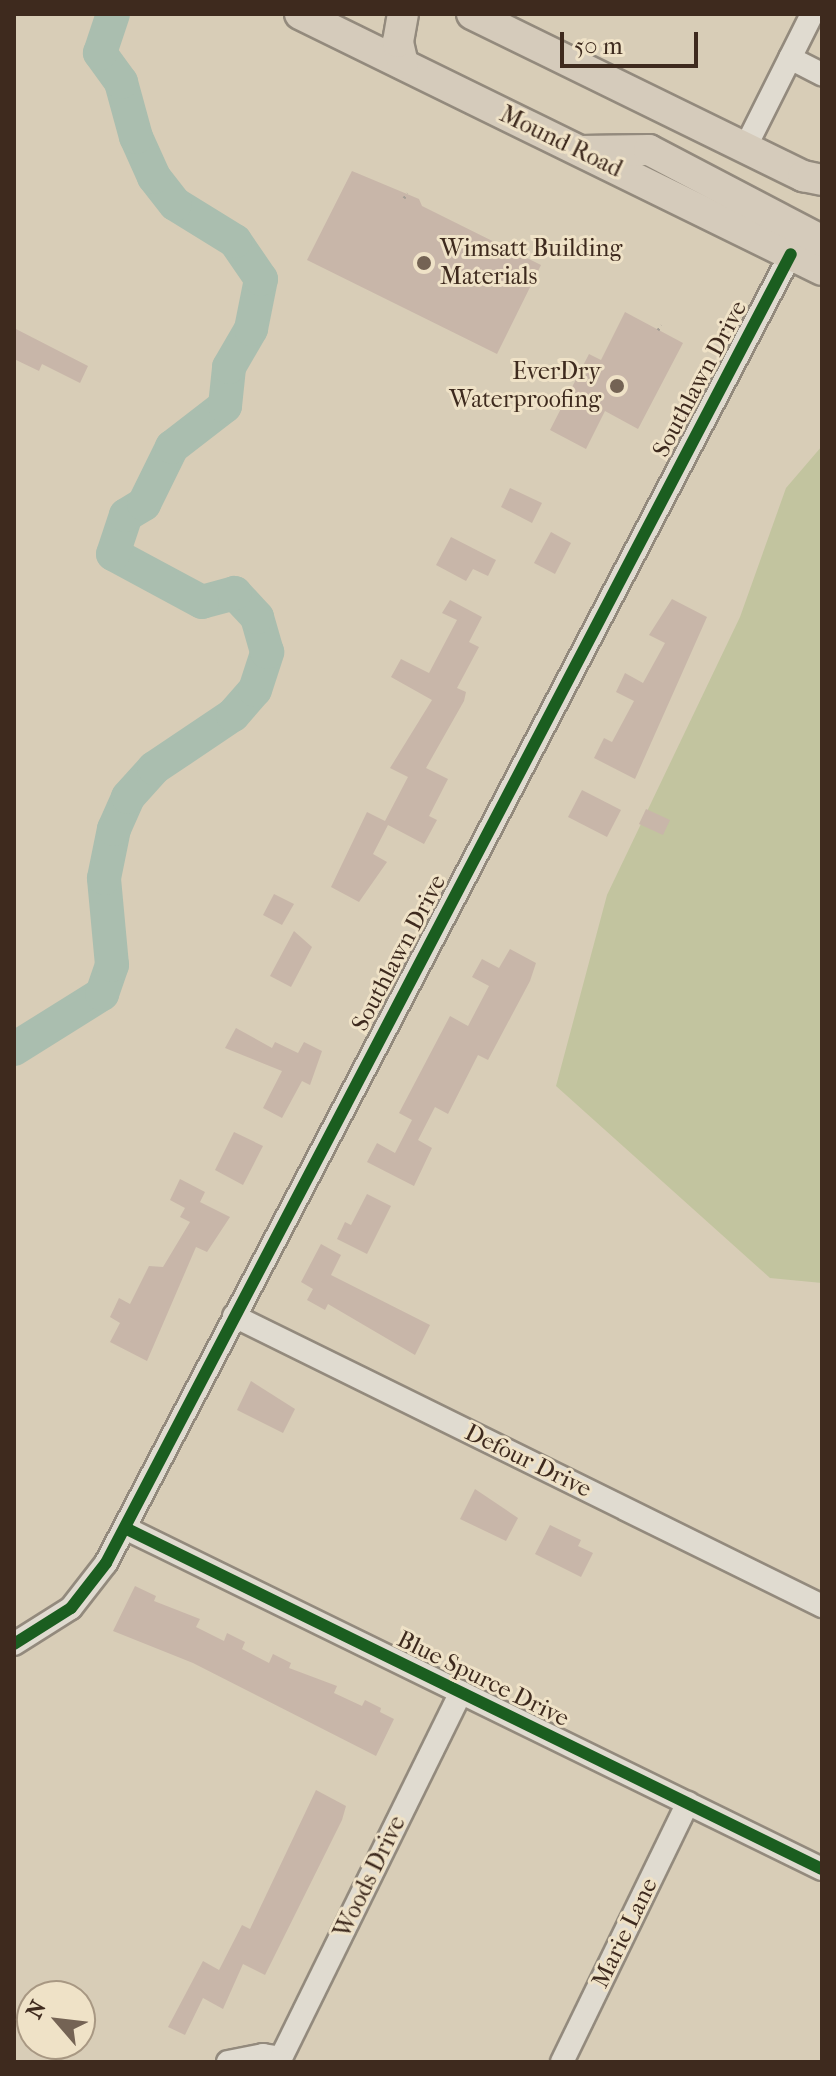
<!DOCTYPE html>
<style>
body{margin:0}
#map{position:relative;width:836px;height:2076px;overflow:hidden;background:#d8cdb7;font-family:"IM FELL French Canon",serif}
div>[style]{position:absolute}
.green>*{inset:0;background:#c2c49f}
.river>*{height:34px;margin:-17px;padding:0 17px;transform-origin:17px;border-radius:17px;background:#aabeaf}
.building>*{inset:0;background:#c8b6a9}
.path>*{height:3px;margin-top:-1.5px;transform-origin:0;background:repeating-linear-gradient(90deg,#a59e95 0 2px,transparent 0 6px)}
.roads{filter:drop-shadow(2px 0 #938a7d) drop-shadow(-2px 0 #938a7d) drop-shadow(0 2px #938a7d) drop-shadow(0 -2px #938a7d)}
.minor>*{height:22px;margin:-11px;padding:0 11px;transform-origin:11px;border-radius:11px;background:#e0dbd0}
.major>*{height:30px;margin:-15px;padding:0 15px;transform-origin:15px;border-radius:15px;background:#d5cbbb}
.cycleway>*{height:12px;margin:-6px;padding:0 6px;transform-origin:6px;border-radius:6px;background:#1b5e20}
.dots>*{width:22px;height:22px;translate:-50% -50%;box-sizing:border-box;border:4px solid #efe2c7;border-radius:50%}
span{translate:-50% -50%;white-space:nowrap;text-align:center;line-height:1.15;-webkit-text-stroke:6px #efe2c7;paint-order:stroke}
.street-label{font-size:24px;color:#3e2a1e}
.poi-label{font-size:24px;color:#3e2a1e}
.left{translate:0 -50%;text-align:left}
.right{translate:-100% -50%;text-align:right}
.frame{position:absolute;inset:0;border:16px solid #3e2a1e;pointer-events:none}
.north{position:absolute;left:16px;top:1980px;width:80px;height:80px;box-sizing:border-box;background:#efe2c7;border:2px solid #a89883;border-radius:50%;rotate:298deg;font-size:22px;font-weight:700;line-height:32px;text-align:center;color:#3e2a1e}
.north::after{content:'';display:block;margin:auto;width:28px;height:36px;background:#746354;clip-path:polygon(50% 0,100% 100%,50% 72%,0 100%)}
.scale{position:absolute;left:560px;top:32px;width:138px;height:36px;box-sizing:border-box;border:4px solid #3e2a1e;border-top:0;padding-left:10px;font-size:24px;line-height:28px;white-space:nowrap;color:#3e2a1e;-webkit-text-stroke:6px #efe2c7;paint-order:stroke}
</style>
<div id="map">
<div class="green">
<i style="clip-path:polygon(822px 446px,822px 1283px,770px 1278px,556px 1086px,607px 895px,740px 617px,786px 488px)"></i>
</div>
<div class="river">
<i style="left:14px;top:1049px;width:104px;rotate:-32deg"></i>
<i style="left:102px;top:994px;width:31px;rotate:-71deg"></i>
<i style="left:112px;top:965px;width:87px;rotate:-95.3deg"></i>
<i style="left:104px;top:878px;width:50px;rotate:-78.5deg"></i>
<i style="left:114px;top:829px;width:35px;rotate:-66deg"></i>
<i style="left:128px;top:797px;width:39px;rotate:-48deg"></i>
<i style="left:154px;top:768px;width:95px;rotate:-33.9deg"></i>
<i style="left:233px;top:715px;width:33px;rotate:-49deg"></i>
<i style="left:255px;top:690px;width:40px;rotate:-72deg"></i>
<i style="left:267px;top:652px;width:36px;rotate:-106deg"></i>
<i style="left:257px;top:617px;width:33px;rotate:-133deg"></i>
<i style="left:235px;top:593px;width:34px;rotate:165deg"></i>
<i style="left:202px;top:602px;width:101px;rotate:-151.7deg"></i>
<i style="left:113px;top:554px;width:41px;rotate:-71.6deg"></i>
<i style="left:126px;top:515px;width:21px;rotate:-31deg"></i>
<i style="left:144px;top:504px;width:64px;rotate:-63.8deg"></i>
<i style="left:172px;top:447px;width:67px;rotate:-37.7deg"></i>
<i style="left:225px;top:406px;width:39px;rotate:-84deg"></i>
<i style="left:229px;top:367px;width:44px;rotate:-59.9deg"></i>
<i style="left:251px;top:329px;width:51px;rotate:-78.7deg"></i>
<i style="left:261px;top:279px;width:46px;rotate:-124.4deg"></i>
<i style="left:235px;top:241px;width:70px;rotate:-148.3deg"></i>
<i style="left:175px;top:204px;width:34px;rotate:-128deg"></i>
<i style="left:154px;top:177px;width:44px;rotate:-114.2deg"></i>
<i style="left:136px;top:137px;width:57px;rotate:-105.3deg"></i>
<i style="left:121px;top:82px;width:36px;rotate:-126deg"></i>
<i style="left:100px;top:53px;width:41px;rotate:-71.6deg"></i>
</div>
<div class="building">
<i style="clip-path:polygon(352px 171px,419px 199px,422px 206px,541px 265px,497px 354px,307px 260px)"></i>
<i style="clip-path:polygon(625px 312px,683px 343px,638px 429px,605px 411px,586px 449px,550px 430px,589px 354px,601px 360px)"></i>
<i style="clip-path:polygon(14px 328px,88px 366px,80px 383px,42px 364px,39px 371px,14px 359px)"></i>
<i style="clip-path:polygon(510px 488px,542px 503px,532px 523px,501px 507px)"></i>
<i style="clip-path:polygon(551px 532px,571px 543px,555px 574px,534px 563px)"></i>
<i style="clip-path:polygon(451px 537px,496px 560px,488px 576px,473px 569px,466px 581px,436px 565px)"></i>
<i style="clip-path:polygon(672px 599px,707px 617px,635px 779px,594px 758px,604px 738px,612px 742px,634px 701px,616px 692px,625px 673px,643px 683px,665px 643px,649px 635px)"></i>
<i style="clip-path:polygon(450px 600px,482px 617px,469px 642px,479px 647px,457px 688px,466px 692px,464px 701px,426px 768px,448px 779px,429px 816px,437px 820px,424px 844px,388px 825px,373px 854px,387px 862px,359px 902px,331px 887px,367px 812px,385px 821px,408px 777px,390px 768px,432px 700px,391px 677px,401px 659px,429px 673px,457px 620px,442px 613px)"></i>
<i style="clip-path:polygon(582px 790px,621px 810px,607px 837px,568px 817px)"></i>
<i style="clip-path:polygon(646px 809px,670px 820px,663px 835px,639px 824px)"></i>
<i style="clip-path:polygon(274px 894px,294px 904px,282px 925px,263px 915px)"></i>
<i style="clip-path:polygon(294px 931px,312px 947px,291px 987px,270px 976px)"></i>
<i style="clip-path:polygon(510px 949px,536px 963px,530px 981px,488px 1060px,478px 1055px,448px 1114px,435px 1107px,418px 1140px,432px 1148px,414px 1186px,367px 1162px,377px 1143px,395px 1153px,412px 1120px,399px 1113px,450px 1016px,468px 1026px,489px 986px,472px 977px,482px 959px,499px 968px)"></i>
<i style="clip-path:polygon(236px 1028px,272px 1048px,275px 1042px,298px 1053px,304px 1042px,322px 1051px,310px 1085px,302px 1081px,282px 1118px,263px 1108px,282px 1071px,225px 1048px)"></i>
<i style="clip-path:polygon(234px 1132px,263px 1146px,243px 1185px,215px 1170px)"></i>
<i style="clip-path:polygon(180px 1179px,205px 1192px,200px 1202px,230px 1217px,207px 1252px,196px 1247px,147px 1361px,110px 1342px,120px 1323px,110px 1317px,119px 1298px,130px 1304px,149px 1266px,163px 1267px,190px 1222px,180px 1217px,185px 1208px,170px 1200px)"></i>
<i style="clip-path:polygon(367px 1194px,391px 1206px,367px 1254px,337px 1239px,345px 1222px,351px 1225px)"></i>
<i style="clip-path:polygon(321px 1244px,341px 1255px,331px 1275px,430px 1325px,415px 1355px,328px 1304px,325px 1310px,307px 1300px,313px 1289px,301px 1282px)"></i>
<i style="clip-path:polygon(251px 1381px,295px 1409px,283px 1433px,237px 1410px)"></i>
<i style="clip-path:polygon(475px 1489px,518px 1518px,506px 1541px,460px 1519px)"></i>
<i style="clip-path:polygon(550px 1525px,581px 1540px,578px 1546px,593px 1553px,581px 1577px,535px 1554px)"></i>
<i style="clip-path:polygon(135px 1586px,156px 1596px,154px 1601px,200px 1619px,196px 1627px,224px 1641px,227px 1633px,245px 1642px,242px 1649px,269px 1663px,273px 1654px,291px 1663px,289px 1668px,337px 1686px,334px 1693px,362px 1706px,365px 1700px,381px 1708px,380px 1712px,394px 1719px,376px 1756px,193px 1663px,113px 1631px)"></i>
<i style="clip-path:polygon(316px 1790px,346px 1806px,342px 1820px,265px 1975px,243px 1964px,223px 2009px,203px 1998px,185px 2035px,168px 2027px,203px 1961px,219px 1970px,242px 1925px,250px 1929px)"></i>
</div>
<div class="path">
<i style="left:404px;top:198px;width:6px;rotate:-59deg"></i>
<i style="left:658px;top:330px;width:6px;rotate:-59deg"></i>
</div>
<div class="roads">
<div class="minor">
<i style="left:790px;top:58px;width:36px;rotate:27deg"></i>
<i style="left:745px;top:148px;width:150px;rotate:-63.4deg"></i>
<i style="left:234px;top:1316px;width:656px;rotate:26.25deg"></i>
<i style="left:125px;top:1528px;width:776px;rotate:26.07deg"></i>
<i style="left:14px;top:1644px;width:67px;rotate:-32.3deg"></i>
<i style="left:71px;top:1608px;width:57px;rotate:-52.1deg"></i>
<i style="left:106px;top:1563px;width:1477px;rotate:-62.38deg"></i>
<i style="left:228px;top:2062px;width:36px;rotate:-11deg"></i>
<i style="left:263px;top:2055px;width:18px;rotate:9deg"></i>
<i style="left:279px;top:2062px;width:412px;rotate:-63.8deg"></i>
<i style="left:562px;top:2062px;width:288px;rotate:-64.1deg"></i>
</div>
<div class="major">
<i style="left:300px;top:14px;width:581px;rotate:26.12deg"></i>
<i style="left:472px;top:14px;width:369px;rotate:26.1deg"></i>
<i style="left:803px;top:176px;width:19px;rotate:12deg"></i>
<i style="left:403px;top:64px;width:23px;rotate:-103deg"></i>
<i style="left:398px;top:42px;width:28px;rotate:-80deg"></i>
<i style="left:581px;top:151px;width:68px;rotate:-0.8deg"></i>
<i style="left:649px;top:150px;width:195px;rotate:27.7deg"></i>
</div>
</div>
<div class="cycleway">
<i style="left:125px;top:1528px;width:776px;rotate:26.07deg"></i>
<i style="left:14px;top:1644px;width:67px;rotate:-32.3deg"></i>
<i style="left:71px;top:1608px;width:57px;rotate:-52.1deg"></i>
<i style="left:106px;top:1563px;width:1477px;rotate:-62.38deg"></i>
</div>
<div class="dots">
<i style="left:424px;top:263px;background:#746354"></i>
<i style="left:617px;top:386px;background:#746354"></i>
</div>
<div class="street-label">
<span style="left:561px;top:142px;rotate:26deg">Mound Road</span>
<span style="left:700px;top:379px;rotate:-62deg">Southlawn Drive</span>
<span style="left:399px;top:953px;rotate:-62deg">Southlawn Drive</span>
<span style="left:528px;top:1461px;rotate:26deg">Defour Drive</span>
<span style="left:483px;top:1679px;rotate:26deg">Blue Spurce Drive</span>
<span style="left:370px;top:1877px;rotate:-64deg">Woods Drive</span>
<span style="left:625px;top:1933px;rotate:-64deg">Marie Lane</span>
</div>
<div class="poi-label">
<span class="left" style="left:440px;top:263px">Wimsatt Building<br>Materials</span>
<span class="right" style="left:601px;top:386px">EverDry<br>Waterproofing</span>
</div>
<div class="frame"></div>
<div class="north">N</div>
<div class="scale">50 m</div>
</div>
